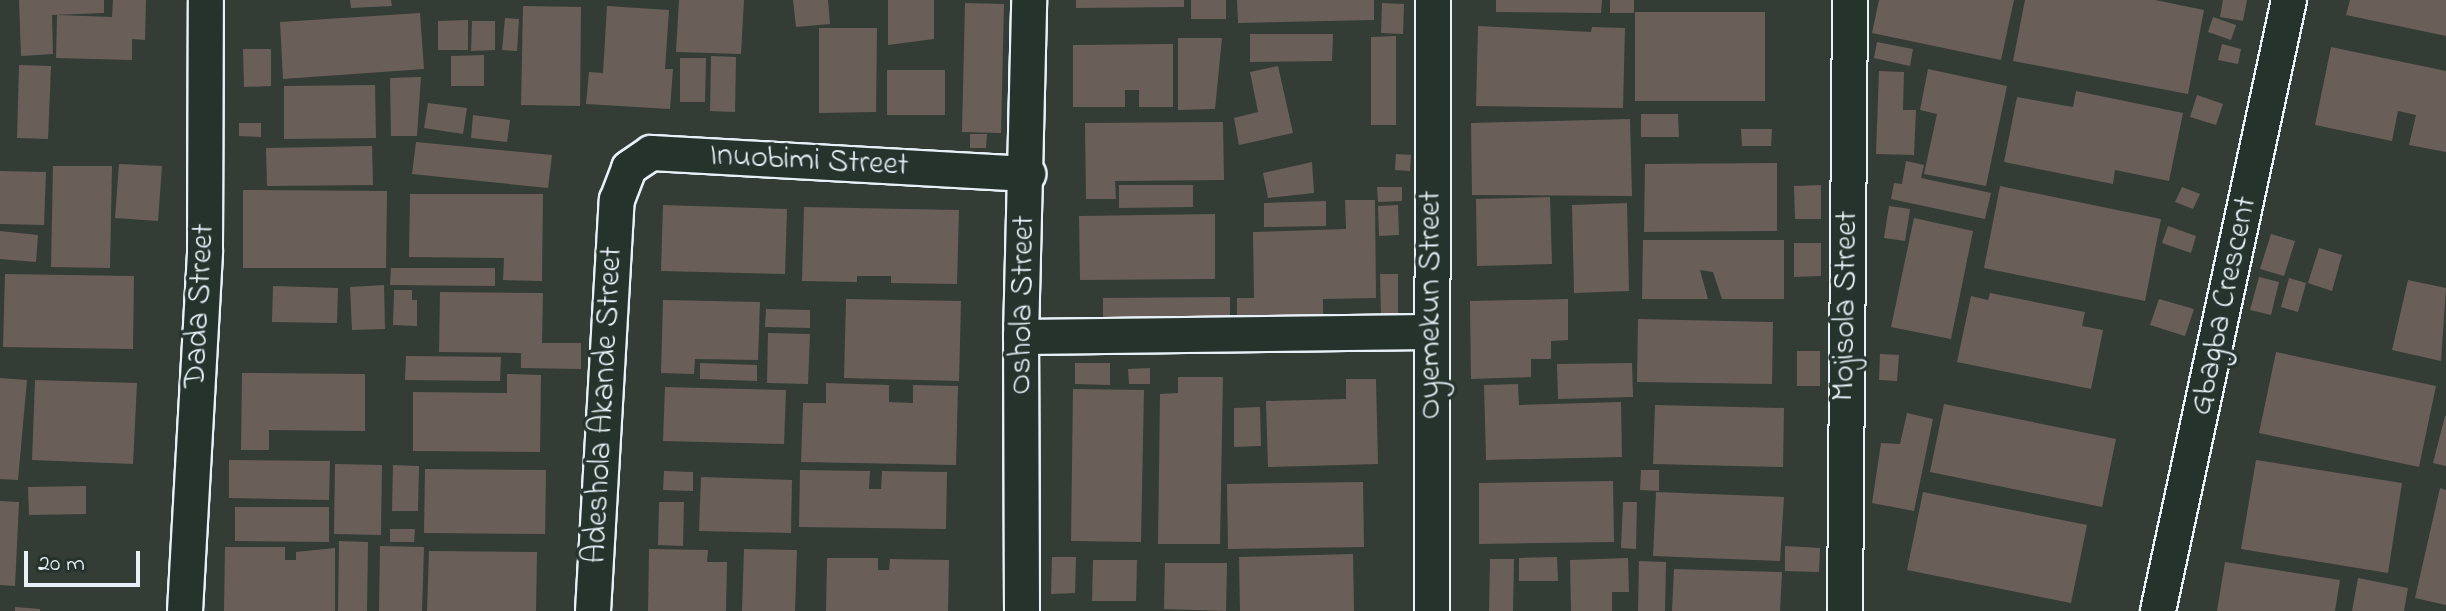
<!DOCTYPE html>
<style>
body{margin:0}
#map{position:relative;width:2446px;height:611px;overflow:hidden;background:#343c36;font-family:"Indie Flower",sans-serif}
div>[style]{position:absolute}
.building>*{inset:0;background:#6a5e58}
.roads{filter:drop-shadow(2px 0 #e8f1f8) drop-shadow(-2px 0 #e8f1f8) drop-shadow(0 2px #e8f1f8) drop-shadow(0 -2px #e8f1f8)}
.street>*{height:34px;margin:-17px;padding:0 17px;transform-origin:17px;border-radius:17px;background:#26332d}
span{translate:-50% -50%;white-space:nowrap;text-align:center;line-height:1.15;-webkit-text-stroke:7px #26332d;paint-order:stroke}
.street-label{font-size:32px;color:#e8f1f8}
.scale{position:absolute;left:24px;top:551px;width:116px;height:36px;box-sizing:border-box;border:4px solid #e8f1f8;border-top:0;padding-left:10px;font-size:24px;line-height:28px;white-space:nowrap;color:#e8f1f8;-webkit-text-stroke:6px #26332d;paint-order:stroke}
</style>
<div id="map">
<div class="building">
<i style="clip-path:polygon(19px 0,104px 0,104px 13px,52px 15px,53px 54px,21px 56px)"></i>
<i style="clip-path:polygon(113px 0,146px 0,145px 40px,132px 39px,132px 60px,56px 58px,57px 15px,112px 17px)"></i>
<i style="clip-path:polygon(350px 0,391px 0,392px 6px,351px 8px)"></i>
<i style="clip-path:polygon(679px 0,744px 0,741px 54px,676px 52px)"></i>
<i style="clip-path:polygon(793px 0,828px 0,830px 24px,796px 27px)"></i>
<i style="clip-path:polygon(888px 0,934px 0,934px 39px,888px 45px)"></i>
<i style="clip-path:polygon(1076px 0,1184px 0,1184px 7px,1076px 8px)"></i>
<i style="clip-path:polygon(1191px 0,1226px 0,1226px 19px,1191px 19px)"></i>
<i style="clip-path:polygon(1237px 0,1374px 0,1374px 20px,1238px 23px)"></i>
<i style="clip-path:polygon(1496px 0,1602px 0,1601px 13px,1496px 12px)"></i>
<i style="clip-path:polygon(1610px 0,1634px 0,1634px 13px,1610px 13px)"></i>
<i style="clip-path:polygon(1879px 0,2014px 0,2001px 60px,1872px 33px)"></i>
<i style="clip-path:polygon(2025px 0,2155px 0,2204px 10px,2188px 94px,2013px 61px)"></i>
<i style="clip-path:polygon(2223px 0,2247px 0,2243px 21px,2220px 17px)"></i>
<i style="clip-path:polygon(2350px 0,2446px 0,2446px 36px,2346px 15px)"></i>
<i style="clip-path:polygon(965px 3px,1004px 4px,1001px 133px,962px 132px)"></i>
<i style="clip-path:polygon(1382px 3px,1404px 4px,1403px 34px,1381px 33px)"></i>
<i style="clip-path:polygon(523px 6px,581px 7px,580px 106px,521px 105px)"></i>
<i style="clip-path:polygon(607px 6px,669px 10px,665px 69px,673px 69px,670px 109px,586px 104px,589px 72px,603px 73px)"></i>
<i style="clip-path:polygon(1635px 12px,1765px 12px,1765px 101px,1635px 101px)"></i>
<i style="clip-path:polygon(420px 13px,424px 69px,283px 79px,280px 22px)"></i>
<i style="clip-path:polygon(2213px 17px,2236px 25px,2231px 40px,2208px 32px)"></i>
<i style="clip-path:polygon(505px 18px,519px 19px,517px 51px,502px 50px)"></i>
<i style="clip-path:polygon(468px 20px,468px 50px,438px 50px,438px 21px)"></i>
<i style="clip-path:polygon(472px 21px,495px 21px,495px 50px,471px 51px)"></i>
<i style="clip-path:polygon(1478px 26px,1591px 32px,1592px 27px,1625px 28px,1623px 108px,1476px 106px)"></i>
<i style="clip-path:polygon(819px 28px,877px 28px,876px 112px,819px 113px)"></i>
<i style="clip-path:polygon(1250px 34px,1333px 34px,1332px 61px,1250px 62px)"></i>
<i style="clip-path:polygon(1396px 36px,1396px 125px,1371px 125px,1371px 37px)"></i>
<i style="clip-path:polygon(1178px 38px,1222px 38px,1215px 109px,1178px 110px)"></i>
<i style="clip-path:polygon(1877px 42px,1913px 49px,1910px 66px,1874px 58px)"></i>
<i style="clip-path:polygon(1173px 44px,1173px 107px,1139px 107px,1139px 90px,1125px 90px,1125px 107px,1073px 107px,1073px 45px)"></i>
<i style="clip-path:polygon(2222px 44px,2241px 49px,2238px 64px,2218px 60px)"></i>
<i style="clip-path:polygon(2331px 47px,2446px 71px,2446px 152px,2409px 145px,2416px 115px,2398px 111px,2392px 141px,2315px 125px)"></i>
<i style="clip-path:polygon(243px 49px,271px 49px,271px 86px,244px 87px)"></i>
<i style="clip-path:polygon(484px 55px,484px 86px,451px 86px,451px 56px)"></i>
<i style="clip-path:polygon(711px 56px,736px 57px,735px 112px,710px 111px)"></i>
<i style="clip-path:polygon(680px 58px,706px 58px,705px 102px,680px 102px)"></i>
<i style="clip-path:polygon(19px 65px,51px 66px,48px 139px,17px 138px)"></i>
<i style="clip-path:polygon(1278px 66px,1293px 133px,1239px 145px,1234px 118px,1258px 112px,1250px 72px)"></i>
<i style="clip-path:polygon(1928px 69px,2007px 86px,1986px 186px,1924px 174px,1937px 114px,1920px 110px)"></i>
<i style="clip-path:polygon(887px 70px,945px 70px,945px 115px,887px 115px)"></i>
<i style="clip-path:polygon(1879px 71px,1904px 72px,1903px 110px,1916px 110px,1914px 155px,1876px 154px)"></i>
<i style="clip-path:polygon(421px 77px,417px 136px,391px 136px,390px 78px)"></i>
<i style="clip-path:polygon(375px 85px,376px 138px,284px 139px,284px 86px)"></i>
<i style="clip-path:polygon(2076px 91px,2183px 113px,2169px 181px,2115px 170px,2113px 184px,2004px 162px,2017px 97px,2073px 107px)"></i>
<i style="clip-path:polygon(2197px 95px,2223px 104px,2216px 125px,2190px 117px)"></i>
<i style="clip-path:polygon(428px 103px,467px 108px,463px 134px,424px 128px)"></i>
<i style="clip-path:polygon(1641px 114px,1678px 114px,1679px 137px,1641px 137px)"></i>
<i style="clip-path:polygon(473px 115px,510px 120px,507px 142px,471px 138px)"></i>
<i style="clip-path:polygon(1630px 119px,1632px 196px,1472px 195px,1471px 123px)"></i>
<i style="clip-path:polygon(1223px 122px,1224px 180px,1115px 181px,1116px 199px,1086px 199px,1085px 123px)"></i>
<i style="clip-path:polygon(239px 123px,261px 123px,261px 137px,239px 136px)"></i>
<i style="clip-path:polygon(1741px 129px,1772px 129px,1771px 146px,1742px 146px)"></i>
<i style="clip-path:polygon(970px 134px,987px 134px,986px 148px,970px 148px)"></i>
<i style="clip-path:polygon(416px 142px,552px 155px,548px 188px,412px 174px)"></i>
<i style="clip-path:polygon(372px 146px,373px 185px,267px 186px,266px 148px)"></i>
<i style="clip-path:polygon(1396px 154px,1411px 155px,1410px 171px,1395px 170px)"></i>
<i style="clip-path:polygon(1906px 161px,1924px 165px,1921px 178px,1991px 193px,1985px 219px,1891px 199px,1894px 183px,1902px 184px)"></i>
<i style="clip-path:polygon(1312px 162px,1314px 193px,1268px 198px,1263px 173px)"></i>
<i style="clip-path:polygon(1777px 163px,1777px 231px,1644px 232px,1645px 164px)"></i>
<i style="clip-path:polygon(119px 164px,162px 166px,158px 221px,115px 218px)"></i>
<i style="clip-path:polygon(53px 166px,112px 166px,110px 268px,51px 267px)"></i>
<i style="clip-path:polygon(0 171px,46px 172px,44px 225px,0 224px)"></i>
<i style="clip-path:polygon(1119px 185px,1193px 185px,1193px 207px,1119px 208px)"></i>
<i style="clip-path:polygon(1821px 185px,1821px 219px,1795px 219px,1794px 186px)"></i>
<i style="clip-path:polygon(2000px 186px,2161px 219px,2145px 301px,1984px 268px)"></i>
<i style="clip-path:polygon(1377px 187px,1402px 187px,1402px 201px,1378px 202px)"></i>
<i style="clip-path:polygon(2182px 187px,2200px 194px,2193px 209px,2175px 202px)"></i>
<i style="clip-path:polygon(243px 190px,387px 191px,386px 268px,243px 268px)"></i>
<i style="clip-path:polygon(410px 194px,543px 194px,542px 281px,503px 280px,504px 258px,409px 257px)"></i>
<i style="clip-path:polygon(1550px 197px,1552px 264px,1477px 266px,1476px 199px)"></i>
<i style="clip-path:polygon(1345px 200px,1375px 200px,1376px 298px,1323px 299px,1323px 318px,1237px 319px,1237px 298px,1254px 298px,1253px 232px,1346px 229px)"></i>
<i style="clip-path:polygon(1326px 201px,1326px 226px,1264px 227px,1264px 203px)"></i>
<i style="clip-path:polygon(1627px 203px,1629px 291px,1574px 293px,1572px 205px)"></i>
<i style="clip-path:polygon(663px 205px,787px 209px,785px 274px,661px 271px)"></i>
<i style="clip-path:polygon(1398px 205px,1399px 235px,1379px 236px,1378px 206px)"></i>
<i style="clip-path:polygon(1889px 206px,1910px 209px,1905px 241px,1884px 238px)"></i>
<i style="clip-path:polygon(804px 207px,959px 210px,957px 284px,891px 283px,891px 276px,857px 276px,857px 282px,802px 281px)"></i>
<i style="clip-path:polygon(1215px 214px,1215px 279px,1080px 280px,1079px 216px)"></i>
<i style="clip-path:polygon(1914px 218px,1973px 231px,1951px 339px,1891px 327px)"></i>
<i style="clip-path:polygon(2168px 226px,2196px 236px,2191px 253px,2162px 243px)"></i>
<i style="clip-path:polygon(0 231px,38px 235px,36px 262px,0 259px)"></i>
<i style="clip-path:polygon(2271px 234px,2295px 241px,2284px 276px,2260px 269px)"></i>
<i style="clip-path:polygon(1643px 240px,1784px 240px,1784px 299px,1722px 299px,1713px 272px,1700px 270px,1708px 299px,1642px 299px)"></i>
<i style="clip-path:polygon(1794px 243px,1821px 243px,1821px 276px,1794px 277px)"></i>
<i style="clip-path:polygon(2319px 248px,2342px 255px,2332px 291px,2308px 283px)"></i>
<i style="clip-path:polygon(391px 268px,495px 268px,495px 286px,390px 285px)"></i>
<i style="clip-path:polygon(5px 274px,134px 276px,133px 349px,3px 347px)"></i>
<i style="clip-path:polygon(1380px 274px,1398px 274px,1398px 314px,1381px 314px)"></i>
<i style="clip-path:polygon(2259px 277px,2279px 282px,2271px 315px,2250px 310px)"></i>
<i style="clip-path:polygon(2289px 278px,2306px 283px,2298px 312px,2281px 307px)"></i>
<i style="clip-path:polygon(2408px 280px,2446px 288px,2441px 361px,2392px 350px)"></i>
<i style="clip-path:polygon(384px 285px,385px 329px,352px 330px,350px 287px)"></i>
<i style="clip-path:polygon(273px 286px,338px 288px,337px 323px,272px 322px)"></i>
<i style="clip-path:polygon(394px 290px,412px 290px,412px 300px,417px 300px,417px 326px,393px 325px)"></i>
<i style="clip-path:polygon(440px 292px,543px 293px,542px 343px,581px 343px,581px 369px,521px 368px,521px 353px,439px 352px)"></i>
<i style="clip-path:polygon(1990px 293px,2085px 312px,2082px 326px,2103px 330px,2091px 389px,1957px 362px,1971px 296px,1988px 300px)"></i>
<i style="clip-path:polygon(1230px 297px,1230px 318px,1103px 319px,1103px 298px)"></i>
<i style="clip-path:polygon(846px 299px,961px 301px,959px 381px,844px 378px)"></i>
<i style="clip-path:polygon(1568px 299px,1568px 340px,1551px 341px,1551px 359px,1531px 359px,1531px 377px,1471px 379px,1470px 301px)"></i>
<i style="clip-path:polygon(2159px 299px,2194px 309px,2185px 336px,2150px 325px)"></i>
<i style="clip-path:polygon(663px 300px,760px 302px,758px 360px,695px 359px,694px 374px,661px 373px)"></i>
<i style="clip-path:polygon(766px 309px,810px 310px,810px 328px,765px 327px)"></i>
<i style="clip-path:polygon(1638px 319px,1773px 322px,1772px 384px,1637px 382px)"></i>
<i style="clip-path:polygon(768px 333px,810px 334px,808px 384px,767px 383px)"></i>
<i style="clip-path:polygon(1797px 351px,1820px 351px,1820px 386px,1797px 386px)"></i>
<i style="clip-path:polygon(2276px 352px,2436px 386px,2419px 467px,2259px 433px)"></i>
<i style="clip-path:polygon(1880px 354px,1899px 355px,1897px 381px,1879px 380px)"></i>
<i style="clip-path:polygon(406px 356px,501px 357px,500px 381px,405px 380px)"></i>
<i style="clip-path:polygon(700px 363px,757px 365px,757px 381px,700px 379px)"></i>
<i style="clip-path:polygon(1075px 363px,1110px 363px,1110px 385px,1075px 384px)"></i>
<i style="clip-path:polygon(1632px 363px,1633px 397px,1558px 399px,1557px 364px)"></i>
<i style="clip-path:polygon(1150px 368px,1150px 384px,1129px 384px,1128px 369px)"></i>
<i style="clip-path:polygon(242px 373px,365px 374px,365px 431px,269px 430px,269px 450px,241px 450px)"></i>
<i style="clip-path:polygon(507px 374px,541px 375px,540px 452px,413px 451px,413px 392px,507px 393px)"></i>
<i style="clip-path:polygon(1178px 377px,1223px 377px,1220px 544px,1158px 544px,1160px 394px,1178px 393px)"></i>
<i style="clip-path:polygon(0 378px,27px 380px,18px 480px,0 479px)"></i>
<i style="clip-path:polygon(1346px 379px,1376px 379px,1378px 464px,1268px 467px,1266px 401px,1346px 399px)"></i>
<i style="clip-path:polygon(35px 380px,137px 383px,133px 464px,32px 460px)"></i>
<i style="clip-path:polygon(826px 383px,889px 385px,889px 402px,913px 403px,913px 385px,958px 386px,956px 465px,801px 462px,803px 403px,826px 403px)"></i>
<i style="clip-path:polygon(1518px 384px,1519px 405px,1621px 402px,1622px 457px,1486px 460px,1484px 385px)"></i>
<i style="clip-path:polygon(665px 387px,786px 390px,784px 444px,663px 441px)"></i>
<i style="clip-path:polygon(1073px 389px,1144px 390px,1141px 542px,1071px 541px)"></i>
<i style="clip-path:polygon(1944px 404px,2116px 439px,2102px 507px,1930px 472px)"></i>
<i style="clip-path:polygon(1655px 405px,1784px 408px,1783px 467px,1653px 464px)"></i>
<i style="clip-path:polygon(1260px 407px,1261px 446px,1234px 447px,1234px 408px)"></i>
<i style="clip-path:polygon(1907px 413px,1933px 419px,1914px 511px,1872px 503px,1881px 443px,1900px 444px)"></i>
<i style="clip-path:polygon(2445px 416px,2446px 416px,2446px 466px,2433px 463px)"></i>
<i style="clip-path:polygon(229px 460px,330px 461px,329px 500px,229px 498px)"></i>
<i style="clip-path:polygon(2256px 460px,2402px 483px,2388px 573px,2241px 549px)"></i>
<i style="clip-path:polygon(335px 464px,382px 465px,381px 535px,334px 534px)"></i>
<i style="clip-path:polygon(393px 465px,419px 466px,418px 511px,392px 511px)"></i>
<i style="clip-path:polygon(425px 469px,546px 470px,545px 534px,424px 533px)"></i>
<i style="clip-path:polygon(800px 470px,870px 471px,869px 489px,881px 489px,882px 471px,947px 472px,946px 529px,799px 527px)"></i>
<i style="clip-path:polygon(1641px 470px,1659px 470px,1659px 491px,1640px 490px)"></i>
<i style="clip-path:polygon(664px 471px,693px 472px,693px 491px,663px 490px)"></i>
<i style="clip-path:polygon(701px 477px,792px 480px,791px 533px,699px 531px)"></i>
<i style="clip-path:polygon(1613px 481px,1614px 542px,1479px 544px,1479px 483px)"></i>
<i style="clip-path:polygon(1363px 482px,1364px 547px,1228px 549px,1227px 484px)"></i>
<i style="clip-path:polygon(86px 486px,86px 514px,29px 515px,28px 487px)"></i>
<i style="clip-path:polygon(2440px 488px,2446px 490px,2446px 605px,2415px 598px)"></i>
<i style="clip-path:polygon(1656px 492px,1784px 497px,1780px 561px,1653px 556px)"></i>
<i style="clip-path:polygon(1923px 492px,2087px 525px,2071px 603px,1907px 570px)"></i>
<i style="clip-path:polygon(0 501px,19px 502px,15px 586px,0 585px)"></i>
<i style="clip-path:polygon(659px 502px,684px 502px,683px 546px,658px 545px)"></i>
<i style="clip-path:polygon(1623px 502px,1637px 502px,1636px 549px,1621px 548px)"></i>
<i style="clip-path:polygon(235px 507px,329px 507px,329px 542px,235px 541px)"></i>
<i style="clip-path:polygon(390px 529px,415px 529px,414px 542px,390px 542px)"></i>
<i style="clip-path:polygon(339px 541px,368px 542px,367px 611px,338px 611px)"></i>
<i style="clip-path:polygon(380px 546px,424px 547px,422px 611px,379px 611px)"></i>
<i style="clip-path:polygon(1785px 546px,1820px 548px,1819px 572px,1785px 571px)"></i>
<i style="clip-path:polygon(225px 547px,285px 547px,285px 560px,296px 560px,296px 552px,335px 548px,335px 611px,224px 611px)"></i>
<i style="clip-path:polygon(649px 549px,708px 550px,707px 562px,727px 562px,726px 611px,648px 611px)"></i>
<i style="clip-path:polygon(744px 549px,797px 550px,795px 611px,742px 611px)"></i>
<i style="clip-path:polygon(429px 551px,537px 552px,536px 611px,427px 611px)"></i>
<i style="clip-path:polygon(1353px 554px,1354px 611px,1240px 611px,1239px 557px)"></i>
<i style="clip-path:polygon(1052px 557px,1076px 557px,1075px 593px,1051px 594px)"></i>
<i style="clip-path:polygon(1557px 557px,1558px 581px,1519px 581px,1519px 558px)"></i>
<i style="clip-path:polygon(827px 558px,878px 558px,878px 570px,889px 570px,890px 559px,949px 560px,948px 611px,826px 611px)"></i>
<i style="clip-path:polygon(1628px 558px,1629px 592px,1612px 592px,1612px 611px,1571px 611px,1570px 560px)"></i>
<i style="clip-path:polygon(1490px 559px,1514px 559px,1513px 611px,1489px 611px)"></i>
<i style="clip-path:polygon(1093px 560px,1137px 560px,1136px 601px,1092px 601px)"></i>
<i style="clip-path:polygon(1639px 561px,1666px 562px,1665px 611px,1638px 611px)"></i>
<i style="clip-path:polygon(2225px 562px,2340px 580px,2335px 611px,2217px 611px)"></i>
<i style="clip-path:polygon(1165px 563px,1227px 563px,1226px 611px,1164px 609px)"></i>
<i style="clip-path:polygon(1674px 569px,1782px 572px,1780px 611px,1672px 611px)"></i>
<i style="clip-path:polygon(2358px 578px,2408px 588px,2404px 611px,2352px 611px)"></i>
<i style="clip-path:polygon(15px 607px,40px 609px,40px 611px,15px 611px)"></i>
</div>
<div class="roads">
<div class="street">
<i style="left:1021px;top:337px;width:410px;rotate:-0.7deg"></i>
<i style="left:185px;top:611px;width:361px;rotate:-86.8deg"></i>
<i style="left:205px;top:251px;width:251px;rotate:-89.8deg"></i>
<i style="left:593px;top:611px;width:412px;rotate:-86.7deg"></i>
<i style="left:617px;top:200px;width:34px;rotate:-69deg"></i>
<i style="left:629px;top:168px;width:27px;rotate:-34deg"></i>
<i style="left:651px;top:153px;width:378px;rotate:3.2deg"></i>
<i style="left:1022px;top:611px;width:274px;rotate:-90.2deg"></i>
<i style="left:1021px;top:337px;width:337px;rotate:-88.6deg"></i>
<i style="left:1432px;top:611px;width:611px;rotate:-89.91deg"></i>
<i style="left:1845px;top:611px;width:611px;rotate:-89.53deg"></i>
<i style="left:2158px;top:611px;width:625px;rotate:-77.9deg"></i>
</div>
</div>
<div class="street-label">
<span style="left:809px;top:162px;rotate:3deg">Inuobimi Street</span>
<span style="left:1024px;top:305px;rotate:-89deg">Oshola Street</span>
<span style="left:1432px;top:305px;rotate:-90deg">Oyemekun Street</span>
<span style="left:201px;top:306px;rotate:-87deg">Dada Street</span>
<span style="left:1847px;top:306px;rotate:-89deg">Mojisola Street</span>
<span style="left:2225px;top:306px;rotate:-78deg">Gbagba Crescent</span>
<span style="left:605px;top:405px;rotate:-87deg">Adeshola Akande Street</span>
</div>
<div class="scale">20 m</div>
</div>
